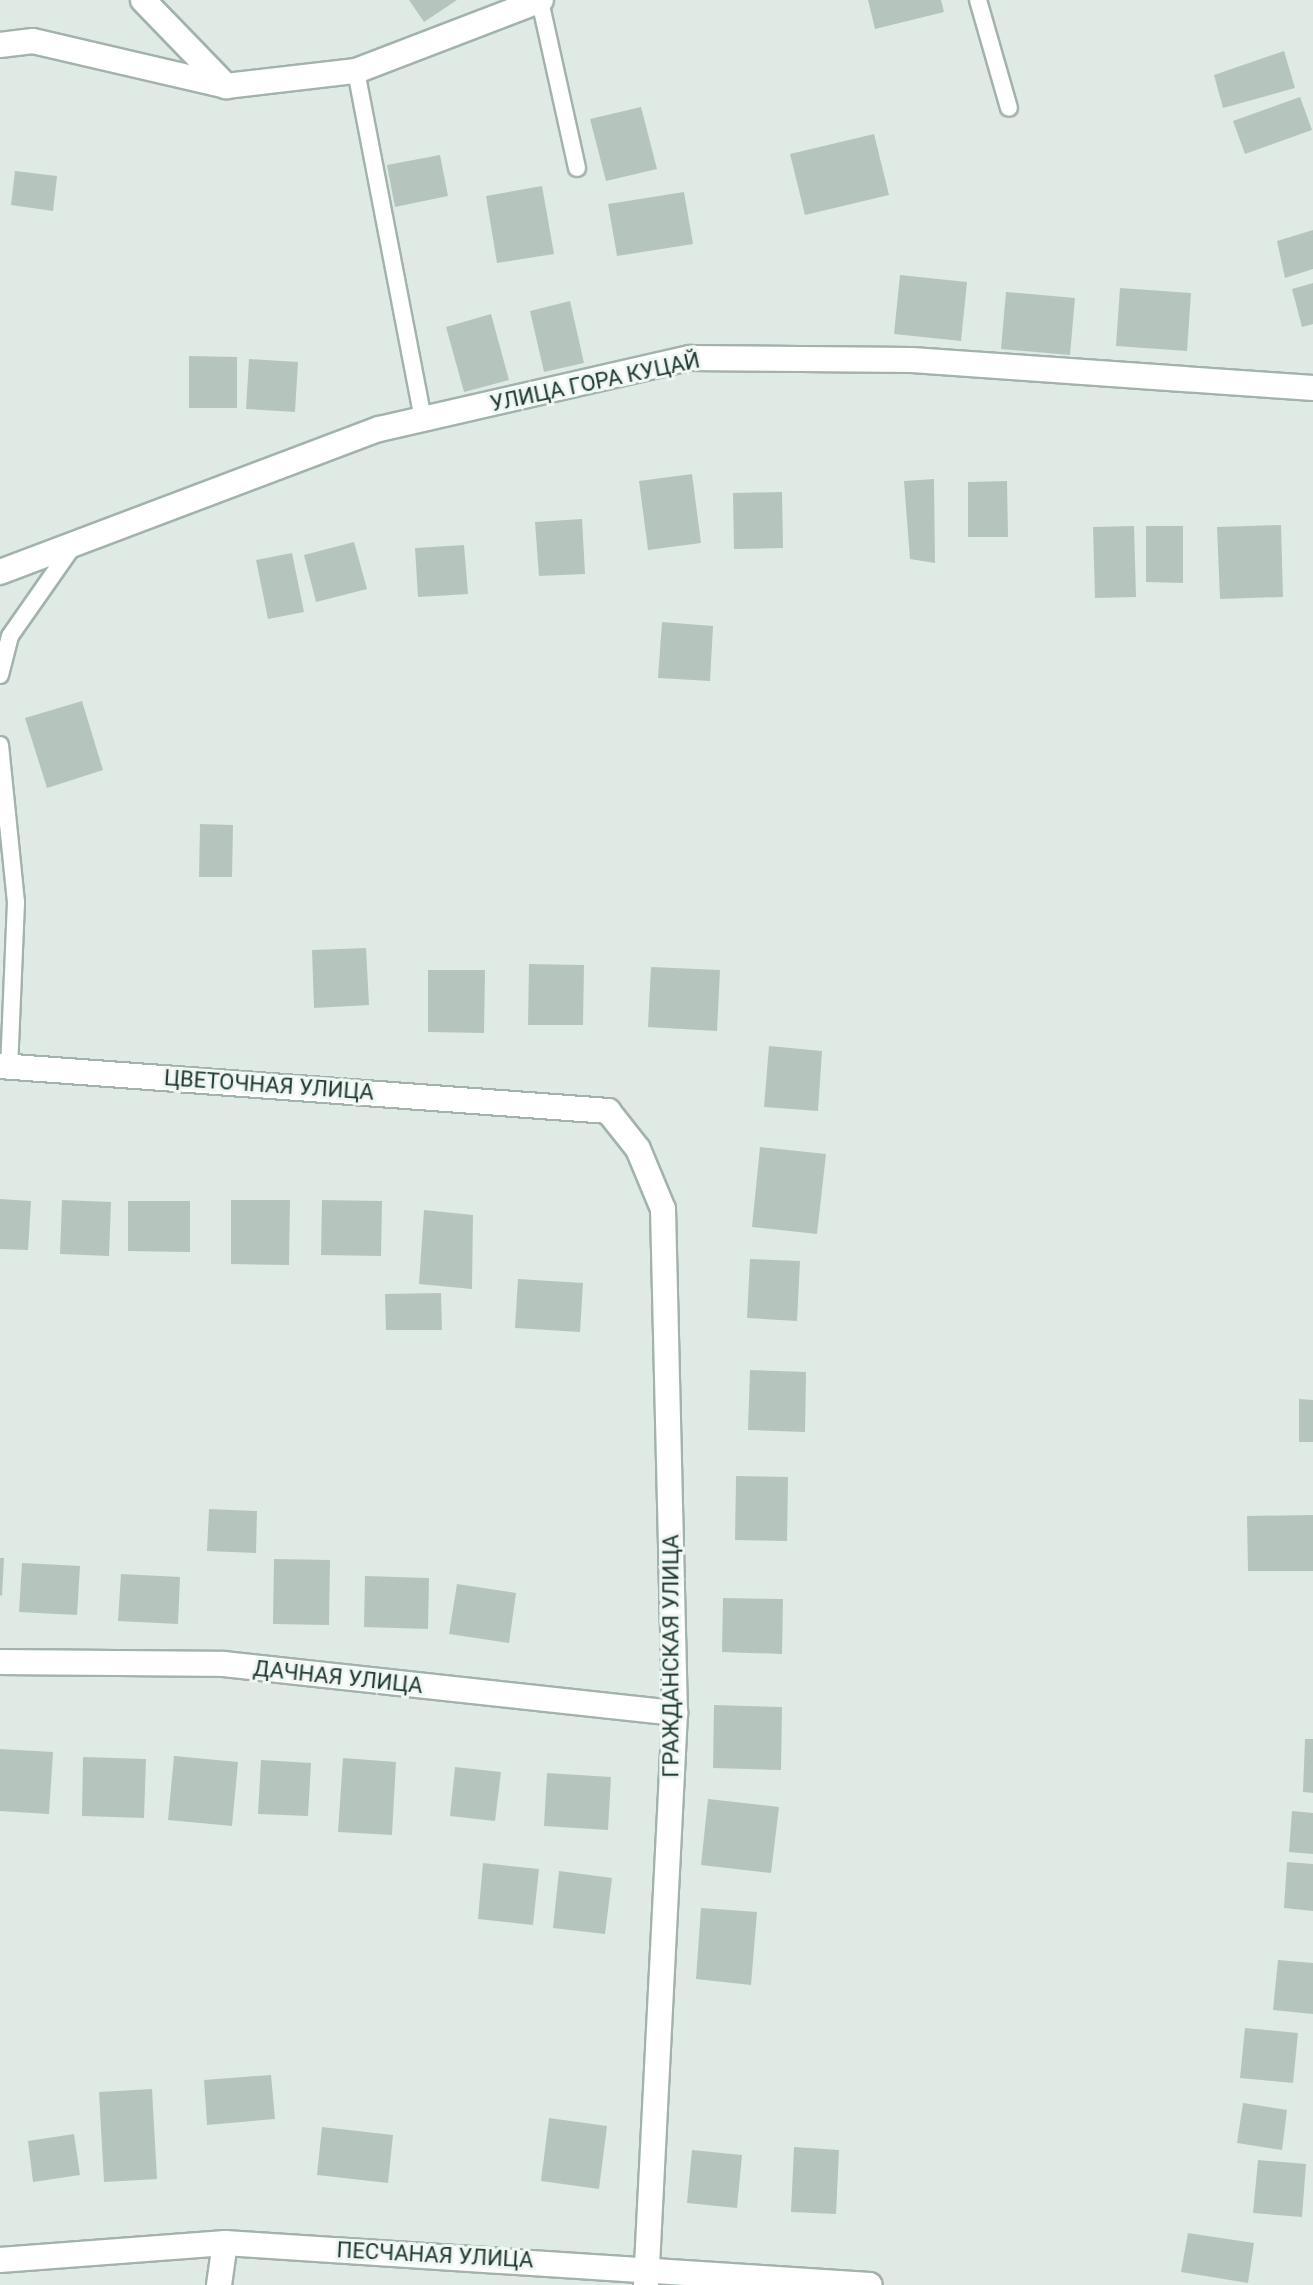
<!DOCTYPE html>
<meta charset="utf-8">
<style>
body{margin:0}
#map{position:relative;width:1313px;height:2285px;overflow:hidden;background:#dfeae5;font-family:Roboto,sans-serif}
div>[style]{position:absolute}
.building>*{inset:0;background:#b5c5be}
.roads{filter:drop-shadow(2px 0 #a2b2ac) drop-shadow(-2px 0 #a2b2ac) drop-shadow(0 2px #a2b2ac) drop-shadow(0 -2px #a2b2ac)}
.lane>*{height:16px;margin:-8px;padding:0 8px;transform-origin:8px;border-radius:8px;background:#fff}
.street>*{height:24px;margin:-12px;padding:0 12px;transform-origin:12px;border-radius:12px;background:#fff}
span{translate:-50% -50%;white-space:nowrap;text-align:center;line-height:1.15;-webkit-text-stroke:6px #f0f7f3;paint-order:stroke}
.street-label{font-size:22px;color:#203a33}
</style>
<div id="map">
<div class="building">
<i style="clip-path:polygon(409px 0,457px 0,424px 22px)"></i>
<i style="clip-path:polygon(868px 0,941px 0,944px 12px,875px 29px)"></i>
<i style="clip-path:polygon(1284px 51px,1295px 88px,1223px 108px,1214px 75px)"></i>
<i style="clip-path:polygon(1300px 97px,1312px 130px,1245px 154px,1233px 121px)"></i>
<i style="clip-path:polygon(641px 107px,657px 169px,606px 181px,590px 119px)"></i>
<i style="clip-path:polygon(874px 134px,889px 195px,805px 215px,790px 154px)"></i>
<i style="clip-path:polygon(440px 155px,448px 196px,395px 207px,387px 165px)"></i>
<i style="clip-path:polygon(15px 171px,57px 176px,53px 211px,11px 205px)"></i>
<i style="clip-path:polygon(542px 186px,554px 254px,497px 263px,486px 196px)"></i>
<i style="clip-path:polygon(684px 192px,693px 244px,617px 256px,608px 204px)"></i>
<i style="clip-path:polygon(1313px 230px,1313px 269px,1285px 278px,1277px 241px)"></i>
<i style="clip-path:polygon(900px 275px,967px 282px,961px 341px,894px 334px)"></i>
<i style="clip-path:polygon(1313px 283px,1313px 324px,1302px 327px,1292px 289px)"></i>
<i style="clip-path:polygon(1120px 288px,1191px 293px,1187px 351px,1116px 346px)"></i>
<i style="clip-path:polygon(1006px 292px,1075px 298px,1070px 355px,1001px 349px)"></i>
<i style="clip-path:polygon(570px 301px,584px 363px,544px 372px,530px 311px)"></i>
<i style="clip-path:polygon(491px 314px,509px 380px,464px 392px,446px 327px)"></i>
<i style="clip-path:polygon(189px 356px,237px 357px,237px 408px,189px 408px)"></i>
<i style="clip-path:polygon(249px 359px,298px 362px,295px 412px,246px 409px)"></i>
<i style="clip-path:polygon(692px 474px,701px 543px,648px 550px,639px 481px)"></i>
<i style="clip-path:polygon(934px 479px,935px 563px,910px 559px,904px 481px)"></i>
<i style="clip-path:polygon(1007px 481px,1008px 537px,968px 537px,968px 482px)"></i>
<i style="clip-path:polygon(782px 492px,783px 548px,734px 549px,733px 493px)"></i>
<i style="clip-path:polygon(582px 519px,585px 574px,539px 576px,535px 522px)"></i>
<i style="clip-path:polygon(1281px 525px,1283px 597px,1220px 599px,1217px 527px)"></i>
<i style="clip-path:polygon(1134px 526px,1136px 597px,1095px 598px,1093px 527px)"></i>
<i style="clip-path:polygon(1146px 526px,1183px 526px,1183px 583px,1146px 582px)"></i>
<i style="clip-path:polygon(354px 542px,367px 589px,316px 602px,304px 555px)"></i>
<i style="clip-path:polygon(464px 545px,468px 594px,418px 597px,415px 548px)"></i>
<i style="clip-path:polygon(292px 553px,304px 612px,268px 619px,256px 560px)"></i>
<i style="clip-path:polygon(662px 622px,713px 626px,710px 681px,658px 678px)"></i>
<i style="clip-path:polygon(82px 701px,103px 770px,47px 788px,25px 718px)"></i>
<i style="clip-path:polygon(200px 824px,233px 825px,232px 877px,199px 877px)"></i>
<i style="clip-path:polygon(366px 948px,369px 1005px,314px 1008px,312px 950px)"></i>
<i style="clip-path:polygon(529px 964px,584px 965px,583px 1025px,528px 1025px)"></i>
<i style="clip-path:polygon(651px 967px,720px 970px,717px 1031px,648px 1027px)"></i>
<i style="clip-path:polygon(428px 970px,485px 970px,484px 1033px,428px 1032px)"></i>
<i style="clip-path:polygon(769px 1046px,822px 1051px,818px 1111px,764px 1107px)"></i>
<i style="clip-path:polygon(760px 1147px,826px 1154px,817px 1234px,752px 1227px)"></i>
<i style="clip-path:polygon(0 1199px,31px 1201px,28px 1250px,0 1249px)"></i>
<i style="clip-path:polygon(62px 1200px,111px 1202px,109px 1256px,60px 1254px)"></i>
<i style="clip-path:polygon(231px 1200px,290px 1200px,289px 1265px,231px 1264px)"></i>
<i style="clip-path:polygon(322px 1200px,382px 1201px,381px 1256px,321px 1255px)"></i>
<i style="clip-path:polygon(128px 1201px,190px 1201px,190px 1252px,128px 1251px)"></i>
<i style="clip-path:polygon(424px 1210px,473px 1215px,472px 1289px,419px 1284px)"></i>
<i style="clip-path:polygon(750px 1259px,800px 1261px,797px 1321px,747px 1318px)"></i>
<i style="clip-path:polygon(518px 1279px,583px 1283px,580px 1332px,515px 1328px)"></i>
<i style="clip-path:polygon(441px 1293px,442px 1330px,386px 1330px,385px 1294px)"></i>
<i style="clip-path:polygon(750px 1370px,806px 1372px,805px 1432px,748px 1430px)"></i>
<i style="clip-path:polygon(1299px 1399px,1313px 1400px,1313px 1442px,1299px 1442px)"></i>
<i style="clip-path:polygon(736px 1476px,788px 1477px,787px 1541px,735px 1540px)"></i>
<i style="clip-path:polygon(209px 1509px,257px 1511px,256px 1553px,207px 1551px)"></i>
<i style="clip-path:polygon(1313px 1515px,1313px 1571px,1248px 1571px,1247px 1516px)"></i>
<i style="clip-path:polygon(0 1558px,4px 1558px,2px 1596px,0 1595px)"></i>
<i style="clip-path:polygon(274px 1559px,330px 1560px,329px 1625px,273px 1624px)"></i>
<i style="clip-path:polygon(22px 1563px,80px 1566px,77px 1615px,19px 1612px)"></i>
<i style="clip-path:polygon(121px 1574px,180px 1577px,178px 1624px,118px 1621px)"></i>
<i style="clip-path:polygon(365px 1576px,429px 1578px,428px 1629px,364px 1627px)"></i>
<i style="clip-path:polygon(457px 1584px,516px 1593px,509px 1643px,449px 1634px)"></i>
<i style="clip-path:polygon(723px 1598px,783px 1599px,782px 1654px,722px 1652px)"></i>
<i style="clip-path:polygon(714px 1705px,782px 1707px,781px 1770px,713px 1768px)"></i>
<i style="clip-path:polygon(1305px 1739px,1313px 1739px,1313px 1793px,1303px 1792px)"></i>
<i style="clip-path:polygon(0 1749px,53px 1752px,49px 1814px,0 1811px)"></i>
<i style="clip-path:polygon(174px 1756px,238px 1762px,232px 1826px,168px 1820px)"></i>
<i style="clip-path:polygon(83px 1757px,146px 1759px,144px 1818px,82px 1816px)"></i>
<i style="clip-path:polygon(343px 1758px,396px 1762px,392px 1835px,338px 1832px)"></i>
<i style="clip-path:polygon(261px 1760px,311px 1763px,308px 1816px,258px 1814px)"></i>
<i style="clip-path:polygon(455px 1767px,501px 1772px,495px 1821px,450px 1816px)"></i>
<i style="clip-path:polygon(547px 1773px,611px 1777px,608px 1830px,544px 1826px)"></i>
<i style="clip-path:polygon(708px 1799px,779px 1807px,771px 1873px,701px 1865px)"></i>
<i style="clip-path:polygon(1292px 1811px,1313px 1813px,1313px 1854px,1289px 1852px)"></i>
<i style="clip-path:polygon(1287px 1862px,1313px 1864px,1313px 1911px,1284px 1908px)"></i>
<i style="clip-path:polygon(483px 1863px,539px 1869px,533px 1925px,478px 1919px)"></i>
<i style="clip-path:polygon(559px 1871px,612px 1878px,605px 1934px,553px 1928px)"></i>
<i style="clip-path:polygon(701px 1908px,757px 1912px,751px 1985px,696px 1979px)"></i>
<i style="clip-path:polygon(1278px 1960px,1313px 1963px,1313px 2014px,1273px 2010px)"></i>
<i style="clip-path:polygon(1245px 2028px,1298px 2033px,1293px 2083px,1240px 2078px)"></i>
<i style="clip-path:polygon(271px 2075px,275px 2119px,207px 2125px,204px 2080px)"></i>
<i style="clip-path:polygon(152px 2089px,157px 2179px,104px 2182px,99px 2092px)"></i>
<i style="clip-path:polygon(1243px 2103px,1287px 2110px,1282px 2150px,1237px 2143px)"></i>
<i style="clip-path:polygon(549px 2118px,607px 2126px,599px 2189px,541px 2181px)"></i>
<i style="clip-path:polygon(322px 2127px,393px 2135px,388px 2183px,317px 2175px)"></i>
<i style="clip-path:polygon(74px 2134px,80px 2175px,33px 2182px,28px 2141px)"></i>
<i style="clip-path:polygon(794px 2147px,839px 2150px,836px 2214px,791px 2212px)"></i>
<i style="clip-path:polygon(692px 2150px,742px 2155px,737px 2208px,687px 2203px)"></i>
<i style="clip-path:polygon(1258px 2160px,1306px 2164px,1302px 2217px,1253px 2213px)"></i>
<i style="clip-path:polygon(1188px 2233px,1254px 2243px,1248px 2283px,1181px 2272px)"></i>
</div>
<div class="roads">
<div class="lane">
<i style="left:978px;top:0;width:112px;rotate:74deg"></i>
<i style="left:540px;top:1px;width:171px;rotate:77.5deg"></i>
<i style="left:356px;top:71px;width:354px;rotate:79.1deg"></i>
<i style="left:0;top:675px;width:40px;rotate:-75.6deg"></i>
<i style="left:10px;top:636px;width:110px;rotate:-55deg"></i>
<i style="left:0;top:745px;width:158px;rotate:84.2deg"></i>
<i style="left:16px;top:902px;width:164px;rotate:92.4deg"></i>
</div>
<div class="street">
<i style="left:143px;top:0;width:120px;rotate:46deg"></i>
<i style="left:0;top:45px;width:33px;rotate:-7deg"></i>
<i style="left:33px;top:41px;width:198px;rotate:13.1deg"></i>
<i style="left:226px;top:86px;width:131px;rotate:-6.6deg"></i>
<i style="left:356px;top:71px;width:198px;rotate:-21deg"></i>
<i style="left:0;top:572px;width:405px;rotate:-20.7deg"></i>
<i style="left:379px;top:429px;width:319px;rotate:-12.9deg"></i>
<i style="left:690px;top:358px;width:222px;rotate:0.5deg"></i>
<i style="left:912px;top:360px;width:402px;rotate:4deg"></i>
<i style="left:0;top:1066px;width:610px;rotate:4.23deg"></i>
<i style="left:608px;top:1111px;width:48px;rotate:51.7deg"></i>
<i style="left:638px;top:1149px;width:65px;rotate:67.4deg"></i>
<i style="left:663px;top:1209px;width:504px;rotate:88.64deg"></i>
<i style="left:675px;top:1713px;width:573px;rotate:92.9deg"></i>
<i style="left:0;top:1662px;width:224px;rotate:0.5deg"></i>
<i style="left:224px;top:1664px;width:454px;rotate:6.2deg"></i>
<i style="left:0;top:2260px;width:226px;rotate:-4.3deg"></i>
<i style="left:225px;top:2243px;width:646px;rotate:3.73deg"></i>
<i style="left:219px;top:2285px;width:42px;rotate:-81.9deg"></i>
</div>
</div>
<div class="street-label">
<span style="left:595px;top:382px;rotate:-12deg">УЛИЦА ГОРА КУЦАЙ</span>
<span style="left:269px;top:1085px;rotate:4deg">ЦВЕТОЧНАЯ УЛИЦА</span>
<span style="left:671px;top:1656px;rotate:-90deg">ГРАЖДАНСКАЯ УЛИЦА</span>
<span style="left:338px;top:1677px;rotate:6deg">ДАЧНАЯ УЛИЦА</span>
<span style="left:435px;top:2255px;rotate:3deg">ПЕСЧАНАЯ УЛИЦА</span>
</div>
</div>
